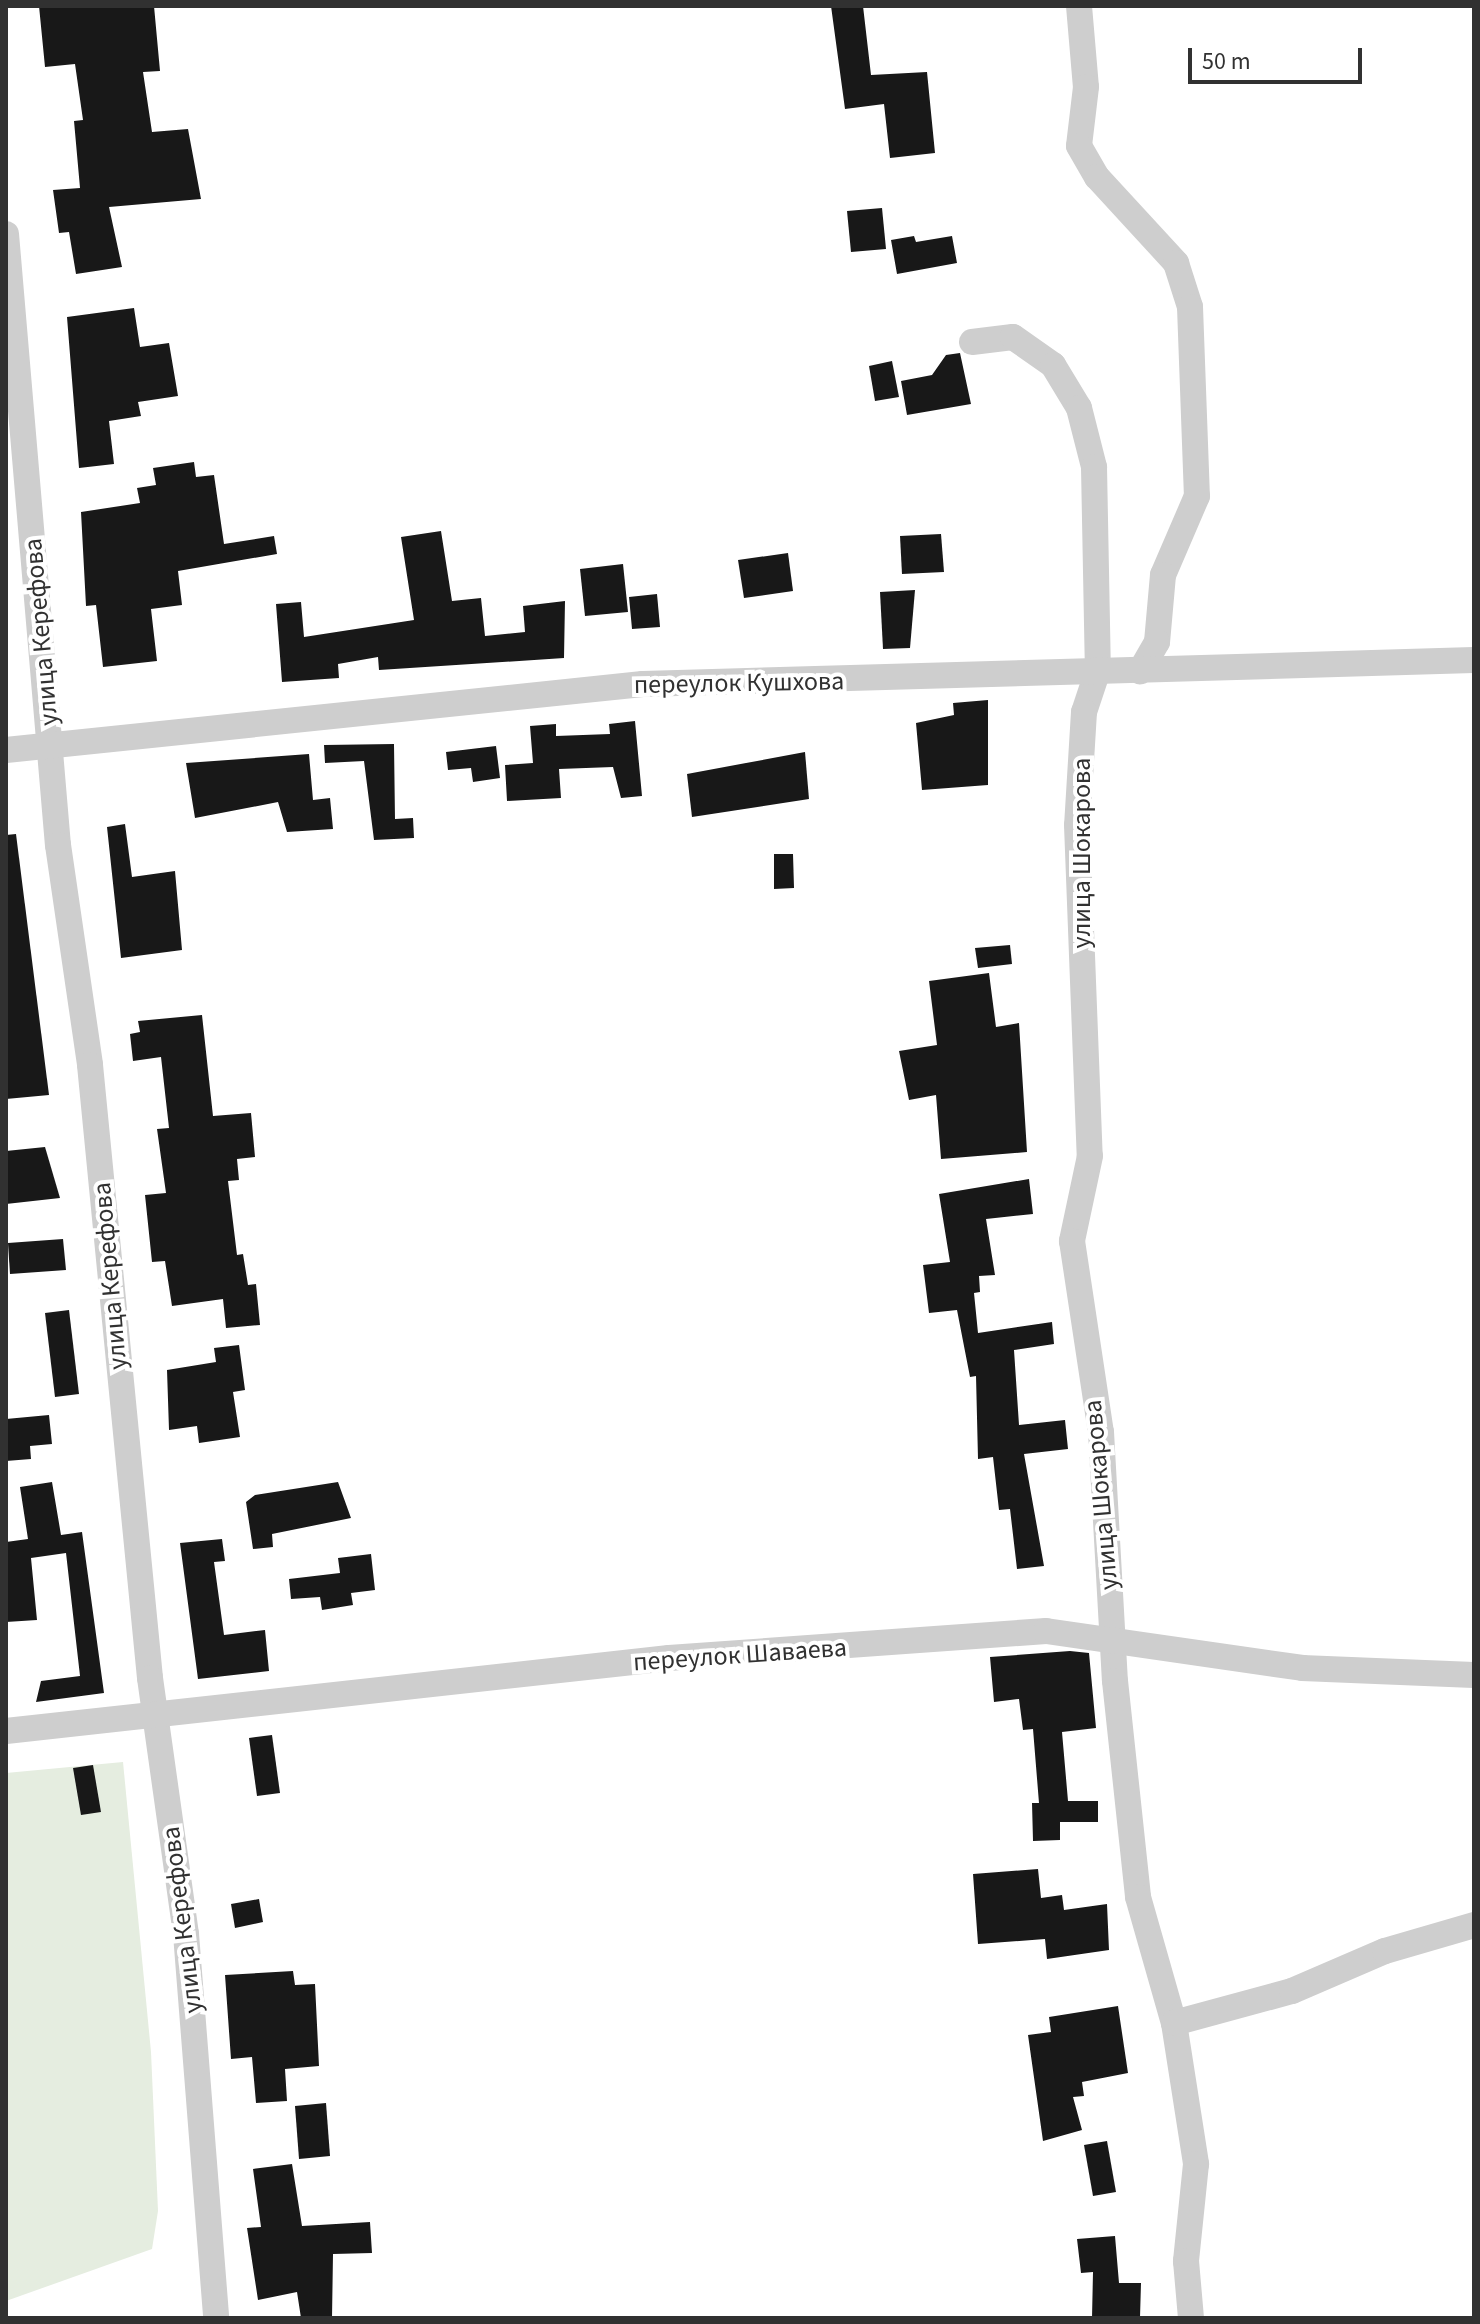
<!DOCTYPE html>
<meta charset="utf-8">
<style>
body{margin:0}
#map{position:relative;width:1480px;height:2324px;overflow:hidden;background:#fff;font-family:"Source Sans 3",sans-serif}
div>[style]{position:absolute}
.green>*{inset:0;background:#e5ede0}
.building>*{inset:0;background:#181818}
.minor>*{height:26px;margin:-13px;padding:0 13px;transform-origin:13px;border-radius:13px;background:#cecece}
span{translate:-50% -50%;white-space:nowrap;text-align:center;line-height:1.15;-webkit-text-stroke:8px #fff;paint-order:stroke}
.street-label{font-size:26px;color:#313131}
.frame{position:absolute;inset:0;border:8px solid #313131;pointer-events:none}
.scale{position:absolute;left:1188px;top:48px;width:174px;height:36px;box-sizing:border-box;border:4px solid #313131;border-top:0;padding-left:10px;font-size:24px;line-height:28px;white-space:nowrap;color:#313131;-webkit-text-stroke:6px #fff;paint-order:stroke}
</style>
<div id="map">
<div class="green">
<i style="clip-path:polygon(123px 1762px,151px 2052px,158px 2211px,152px 2249px,6px 2301px,6px 1773px)"></i>
</div>
<div class="building">
<i style="clip-path:polygon(39px 6px,154px 6px,160px 71px,143px 72px,152px 132px,188px 129px,201px 199px,109px 207px,122px 267px,76px 274px,69px 232px,59px 233px,53px 190px,80px 188px,74px 121px,83px 120px,75px 64px,45px 67px)"></i>
<i style="clip-path:polygon(831px 6px,863px 6px,871px 75px,927px 72px,935px 153px,890px 158px,884px 104px,845px 109px)"></i>
<i style="clip-path:polygon(882px 208px,886px 249px,851px 252px,847px 211px)"></i>
<i style="clip-path:polygon(914px 236px,916px 242px,952px 236px,957px 263px,897px 274px,891px 240px)"></i>
<i style="clip-path:polygon(134px 308px,140px 347px,169px 343px,178px 396px,138px 402px,141px 416px,109px 421px,114px 464px,79px 468px,67px 317px)"></i>
<i style="clip-path:polygon(960px 353px,971px 404px,907px 415px,901px 381px,932px 375px,946px 355px)"></i>
<i style="clip-path:polygon(892px 361px,899px 397px,875px 401px,869px 366px)"></i>
<i style="clip-path:polygon(194px 462px,196px 477px,214px 475px,224px 544px,274px 536px,277px 554px,178px 571px,182px 605px,151px 609px,157px 661px,103px 667px,96px 605px,86px 606px,81px 512px,140px 503px,137px 488px,156px 485px,153px 468px)"></i>
<i style="clip-path:polygon(441px 531px,452px 601px,481px 598px,485px 636px,525px 632px,523px 606px,565px 601px,564px 658px,379px 670px,378px 657px,338px 664px,339px 678px,282px 682px,276px 604px,301px 602px,304px 637px,414px 620px,401px 537px)"></i>
<i style="clip-path:polygon(941px 534px,944px 572px,902px 574px,900px 536px)"></i>
<i style="clip-path:polygon(788px 553px,793px 591px,744px 598px,738px 560px)"></i>
<i style="clip-path:polygon(623px 564px,628px 612px,585px 616px,580px 569px)"></i>
<i style="clip-path:polygon(915px 590px,910px 648px,883px 649px,880px 592px)"></i>
<i style="clip-path:polygon(657px 594px,660px 627px,632px 629px,629px 597px)"></i>
<i style="clip-path:polygon(988px 700px,988px 785px,922px 790px,916px 723px,954px 715px,953px 703px)"></i>
<i style="clip-path:polygon(635px 721px,642px 796px,621px 798px,613px 767px,559px 769px,561px 798px,507px 801px,505px 765px,533px 763px,530px 726px,556px 724px,556px 736px,610px 734px,609px 724px)"></i>
<i style="clip-path:polygon(394px 744px,395px 819px,413px 818px,414px 838px,374px 840px,364px 761px,325px 763px,324px 745px)"></i>
<i style="clip-path:polygon(496px 746px,500px 778px,473px 782px,471px 768px,448px 770px,446px 752px)"></i>
<i style="clip-path:polygon(805px 752px,809px 799px,692px 817px,687px 774px)"></i>
<i style="clip-path:polygon(309px 754px,313px 800px,330px 798px,333px 829px,287px 832px,278px 802px,195px 818px,186px 763px)"></i>
<i style="clip-path:polygon(125px 824px,132px 877px,175px 871px,182px 950px,121px 958px,107px 827px)"></i>
<i style="clip-path:polygon(16px 834px,49px 1095px,6px 1099px,6px 835px)"></i>
<i style="clip-path:polygon(774px 854px,793px 854px,794px 888px,774px 889px)"></i>
<i style="clip-path:polygon(1010px 945px,1012px 964px,978px 968px,975px 948px)"></i>
<i style="clip-path:polygon(989px 973px,996px 1027px,1019px 1023px,1027px 1152px,941px 1159px,936px 1095px,909px 1100px,899px 1051px,937px 1045px,929px 981px)"></i>
<i style="clip-path:polygon(202px 1015px,213px 1116px,251px 1113px,255px 1157px,237px 1159px,239px 1180px,228px 1181px,237px 1255px,243px 1254px,248px 1285px,256px 1284px,260px 1325px,226px 1328px,223px 1299px,172px 1306px,165px 1261px,152px 1262px,145px 1195px,166px 1193px,157px 1129px,169px 1128px,161px 1057px,133px 1061px,130px 1034px,140px 1032px,138px 1021px)"></i>
<i style="clip-path:polygon(45px 1147px,60px 1198px,6px 1204px,6px 1151px)"></i>
<i style="clip-path:polygon(1029px 1179px,1033px 1214px,986px 1219px,995px 1275px,979px 1276px,980px 1292px,974px 1293px,978px 1333px,1052px 1322px,1054px 1344px,1014px 1350px,1019px 1425px,1065px 1420px,1068px 1449px,1024px 1454px,1044px 1566px,1017px 1569px,1010px 1509px,999px 1510px,993px 1457px,978px 1459px,976px 1376px,970px 1377px,957px 1310px,929px 1313px,923px 1265px,950px 1262px,939px 1194px)"></i>
<i style="clip-path:polygon(63px 1239px,66px 1270px,10px 1274px,8px 1243px)"></i>
<i style="clip-path:polygon(69px 1310px,79px 1394px,55px 1397px,45px 1313px)"></i>
<i style="clip-path:polygon(239px 1345px,245px 1390px,233px 1392px,240px 1437px,199px 1443px,197px 1426px,169px 1430px,167px 1370px,216px 1362px,214px 1348px)"></i>
<i style="clip-path:polygon(49px 1415px,52px 1444px,30px 1446px,31px 1459px,6px 1461px,6px 1419px)"></i>
<i style="clip-path:polygon(52px 1482px,61px 1535px,82px 1532px,104px 1693px,36px 1702px,41px 1681px,80px 1676px,66px 1553px,31px 1558px,37px 1620px,6px 1622px,6px 1542px,28px 1539px,20px 1487px)"></i>
<i style="clip-path:polygon(338px 1482px,351px 1518px,272px 1534px,273px 1547px,253px 1549px,246px 1502px,255px 1495px)"></i>
<i style="clip-path:polygon(222px 1539px,225px 1561px,214px 1562px,224px 1635px,265px 1630px,269px 1671px,198px 1679px,180px 1543px)"></i>
<i style="clip-path:polygon(371px 1554px,375px 1590px,351px 1593px,353px 1605px,322px 1610px,320px 1597px,291px 1599px,289px 1579px,340px 1573px,338px 1558px)"></i>
<i style="clip-path:polygon(1070px 1651px,1089px 1653px,1096px 1728px,1062px 1732px,1068px 1801px,1098px 1801px,1098px 1822px,1060px 1822px,1060px 1840px,1033px 1841px,1032px 1803px,1039px 1803px,1033px 1729px,1023px 1730px,1019px 1699px,994px 1702px,990px 1657px)"></i>
<i style="clip-path:polygon(272px 1735px,280px 1793px,257px 1796px,249px 1738px)"></i>
<i style="clip-path:polygon(93px 1765px,101px 1812px,81px 1815px,73px 1768px)"></i>
<i style="clip-path:polygon(1038px 1869px,1041px 1898px,1062px 1895px,1064px 1910px,1107px 1904px,1109px 1950px,1047px 1959px,1045px 1939px,978px 1944px,973px 1874px)"></i>
<i style="clip-path:polygon(259px 1899px,263px 1922px,235px 1928px,231px 1904px)"></i>
<i style="clip-path:polygon(293px 1971px,295px 1985px,315px 1984px,319px 2066px,285px 2069px,287px 2101px,256px 2103px,252px 2057px,231px 2059px,225px 1975px)"></i>
<i style="clip-path:polygon(1118px 2006px,1128px 2073px,1082px 2082px,1084px 2096px,1073px 2097px,1082px 2130px,1043px 2141px,1028px 2035px,1051px 2032px,1049px 2017px)"></i>
<i style="clip-path:polygon(326px 2103px,330px 2156px,299px 2159px,295px 2106px)"></i>
<i style="clip-path:polygon(1107px 2141px,1116px 2192px,1093px 2196px,1084px 2145px)"></i>
<i style="clip-path:polygon(292px 2164px,302px 2226px,370px 2222px,372px 2253px,333px 2254px,332px 2318px,301px 2318px,297px 2292px,258px 2300px,247px 2228px,261px 2227px,253px 2169px)"></i>
<i style="clip-path:polygon(1115px 2236px,1119px 2283px,1141px 2283px,1140px 2318px,1092px 2318px,1093px 2272px,1081px 2273px,1077px 2239px)"></i>
</div>
<div class="minor">
<i style="left:1079px;top:6px;width:81px;rotate:85.1deg"></i>
<i style="left:1086px;top:87px;width:59px;rotate:96.8deg"></i>
<i style="left:1079px;top:146px;width:36px;rotate:60deg"></i>
<i style="left:1097px;top:177px;width:117px;rotate:47.4deg"></i>
<i style="left:1176px;top:263px;width:46px;rotate:72.3deg"></i>
<i style="left:1190px;top:307px;width:189px;rotate:87.9deg"></i>
<i style="left:1197px;top:496px;width:86px;rotate:113.3deg"></i>
<i style="left:1163px;top:575px;width:67px;rotate:95.1deg"></i>
<i style="left:1157px;top:642px;width:34px;rotate:120deg"></i>
<i style="left:6px;top:234px;width:613px;rotate:85.14deg"></i>
<i style="left:58px;top:845px;width:222px;rotate:81.7deg"></i>
<i style="left:90px;top:1065px;width:616px;rotate:84.41deg"></i>
<i style="left:150px;top:1678px;width:259px;rotate:82deg"></i>
<i style="left:186px;top:1934px;width:385px;rotate:85.5deg"></i>
<i style="left:972px;top:342px;width:41px;rotate:-7deg"></i>
<i style="left:1013px;top:337px;width:49px;rotate:35deg"></i>
<i style="left:1053px;top:365px;width:50px;rotate:58.8deg"></i>
<i style="left:1079px;top:408px;width:61px;rotate:75.7deg"></i>
<i style="left:1094px;top:467px;width:203px;rotate:88.9deg"></i>
<i style="left:1098px;top:670px;width:44px;rotate:108.4deg"></i>
<i style="left:1084px;top:712px;width:113px;rotate:93.5deg"></i>
<i style="left:1077px;top:825px;width:331px;rotate:87.8deg"></i>
<i style="left:1090px;top:1156px;width:87px;rotate:102deg"></i>
<i style="left:1072px;top:1241px;width:193px;rotate:81.4deg"></i>
<i style="left:1101px;top:1432px;width:249px;rotate:86.8deg"></i>
<i style="left:1115px;top:1681px;width:217px;rotate:83.9deg"></i>
<i style="left:1138px;top:1897px;width:131px;rotate:74.1deg"></i>
<i style="left:1174px;top:2023px;width:143px;rotate:81.1deg"></i>
<i style="left:1196px;top:2164px;width:98px;rotate:95.9deg"></i>
<i style="left:1186px;top:2261px;width:57px;rotate:85deg"></i>
<i style="left:6px;top:750px;width:640px;rotate:-5.92deg"></i>
<i style="left:643px;top:684px;width:831px;rotate:-1.65deg"></i>
<i style="left:6px;top:1731px;width:667px;rotate:-6.28deg"></i>
<i style="left:669px;top:1658px;width:378px;rotate:-4.1deg"></i>
<i style="left:1046px;top:1631px;width:259px;rotate:8.2deg"></i>
<i style="left:1302px;top:1668px;width:172px;rotate:2.3deg"></i>
<i style="left:1174px;top:2023px;width:122px;rotate:-15.2deg"></i>
<i style="left:1292px;top:1991px;width:101px;rotate:-23.3deg"></i>
<i style="left:1385px;top:1951px;width:93px;rotate:-16.3deg"></i>
</div>
<div class="street-label">
<span style="left:41px;top:632px;rotate:-95deg">улица Керефова</span>
<span style="left:739px;top:683px;rotate:-1deg">переулок Кушхова</span>
<span style="left:1082px;top:853px;rotate:-90deg">улица Шокарова</span>
<span style="left:110px;top:1276px;rotate:-95deg">улица Керефова</span>
<span style="left:1101px;top:1495px;rotate:-95deg">улица Шокарова</span>
<span style="left:740px;top:1655px;rotate:-4deg">переулок Шаваева</span>
<span style="left:182px;top:1920px;rotate:-97deg">улица Керефова</span>
</div>
<div class="frame"></div>
<div class="scale">50 m</div>
</div>
